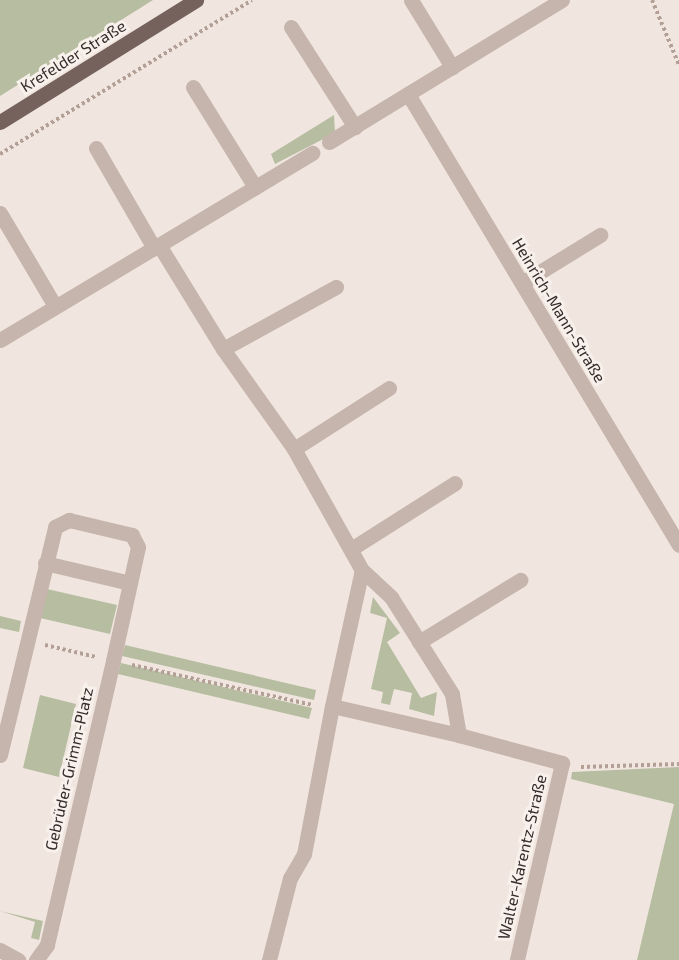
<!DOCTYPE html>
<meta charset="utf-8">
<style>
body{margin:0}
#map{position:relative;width:679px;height:960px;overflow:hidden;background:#f0e6df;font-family:"Exo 2",sans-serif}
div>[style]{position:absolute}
.green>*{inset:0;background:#b7bda0}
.path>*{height:4px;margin-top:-2px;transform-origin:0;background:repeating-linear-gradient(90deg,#b29f96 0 3px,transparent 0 6px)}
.minor>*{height:15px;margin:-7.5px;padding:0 7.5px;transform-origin:7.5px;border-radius:7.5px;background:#c6b5ac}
.major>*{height:15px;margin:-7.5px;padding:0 7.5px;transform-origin:7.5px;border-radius:7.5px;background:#75625d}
span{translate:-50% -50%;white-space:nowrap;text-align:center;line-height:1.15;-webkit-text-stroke:6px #f8f0eb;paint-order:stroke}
.street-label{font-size:16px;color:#352c2a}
</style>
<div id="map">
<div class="green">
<i style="clip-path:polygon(0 0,153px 0,0 96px)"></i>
<i style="clip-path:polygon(334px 115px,335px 133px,275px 164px,271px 154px)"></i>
<i style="clip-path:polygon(47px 589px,117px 605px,110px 634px,40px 618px)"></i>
<i style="clip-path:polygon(373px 597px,400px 633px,387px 642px,421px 698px,437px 692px,434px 716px,409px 709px,412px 693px,394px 689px,390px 705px,381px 703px,383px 692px,371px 689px,387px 618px,370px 613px)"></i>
<i style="clip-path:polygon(0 616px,21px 621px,19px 632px,0 628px)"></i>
<i style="clip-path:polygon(125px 645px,316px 690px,314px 700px,122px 656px)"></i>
<i style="clip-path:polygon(121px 663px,312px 708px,309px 719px,118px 674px)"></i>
<i style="clip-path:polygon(40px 695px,76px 704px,59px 777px,23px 768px)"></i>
<i style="clip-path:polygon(679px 767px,679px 960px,637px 960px,674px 804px,571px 779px,572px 772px)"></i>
<i style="clip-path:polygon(0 911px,43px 921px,39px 940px,31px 938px,35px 922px)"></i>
</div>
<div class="path">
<i style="left:652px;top:0;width:70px;rotate:67.4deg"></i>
<i style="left:0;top:154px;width:295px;rotate:-31.4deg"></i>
<i style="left:45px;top:645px;width:52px;rotate:13.2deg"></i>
<i style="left:132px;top:665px;width:185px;rotate:12.5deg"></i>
<i style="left:581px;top:767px;width:98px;rotate:-1.8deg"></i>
</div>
<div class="minor">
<i style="left:411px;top:0;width:79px;rotate:58.5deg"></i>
<i style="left:291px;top:27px;width:119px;rotate:57.4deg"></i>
<i style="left:193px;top:87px;width:118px;rotate:58.2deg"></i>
<i style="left:408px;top:94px;width:526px;rotate:59deg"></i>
<i style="left:329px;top:142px;width:273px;rotate:-31.4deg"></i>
<i style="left:96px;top:148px;width:116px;rotate:59.9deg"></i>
<i style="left:0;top:213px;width:108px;rotate:59.4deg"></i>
<i style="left:159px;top:245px;width:179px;rotate:-31deg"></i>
<i style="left:522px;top:283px;width:92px;rotate:-31.6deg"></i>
<i style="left:0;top:340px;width:185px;rotate:-30.9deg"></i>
<i style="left:159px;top:245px;width:122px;rotate:58.4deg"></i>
<i style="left:223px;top:349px;width:123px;rotate:54.6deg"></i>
<i style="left:294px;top:449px;width:139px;rotate:60.7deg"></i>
<i style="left:362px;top:570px;width:40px;rotate:43deg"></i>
<i style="left:391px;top:597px;width:115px;rotate:57.8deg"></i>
<i style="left:452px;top:694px;width:42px;rotate:80.3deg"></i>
<i style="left:459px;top:735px;width:130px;rotate:-167.1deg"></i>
<i style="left:332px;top:706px;width:151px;rotate:100.7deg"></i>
<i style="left:304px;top:854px;width:28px;rotate:120deg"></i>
<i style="left:290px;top:878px;width:85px;rotate:104.4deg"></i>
<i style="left:223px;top:349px;width:129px;rotate:-28.8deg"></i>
<i style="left:294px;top:449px;width:113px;rotate:-32.7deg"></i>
<i style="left:351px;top:549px;width:123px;rotate:-32.4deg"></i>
<i style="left:45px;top:563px;width:87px;rotate:13.2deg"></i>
<i style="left:419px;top:642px;width:119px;rotate:-31.5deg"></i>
<i style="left:332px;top:706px;width:139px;rotate:-77.6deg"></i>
<i style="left:459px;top:735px;width:107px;rotate:15.2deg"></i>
<i style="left:562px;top:763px;width:202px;rotate:102.9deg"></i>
<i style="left:0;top:755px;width:235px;rotate:-76.4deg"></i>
<i style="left:55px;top:527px;width:16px;rotate:-27deg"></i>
<i style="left:69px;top:520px;width:65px;rotate:13.4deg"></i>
<i style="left:132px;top:535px;width:13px;rotate:63deg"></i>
<i style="left:138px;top:547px;width:117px;rotate:102.4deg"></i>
<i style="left:113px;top:661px;width:292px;rotate:103.1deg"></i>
<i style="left:47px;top:945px;width:19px;rotate:126deg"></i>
<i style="left:0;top:950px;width:21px;rotate:29deg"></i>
</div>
<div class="major">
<i style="left:0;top:122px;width:231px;rotate:-31.9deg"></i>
</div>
<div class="street-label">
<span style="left:73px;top:56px;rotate:-32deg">Krefelder Straße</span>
<span style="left:559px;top:310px;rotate:59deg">Heinrich-Mann-Straße</span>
<span style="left:69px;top:769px;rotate:-77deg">Gebrüder-Grimm-Platz</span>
<span style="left:522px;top:857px;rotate:-77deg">Walter-Karentz-Straße</span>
</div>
</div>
